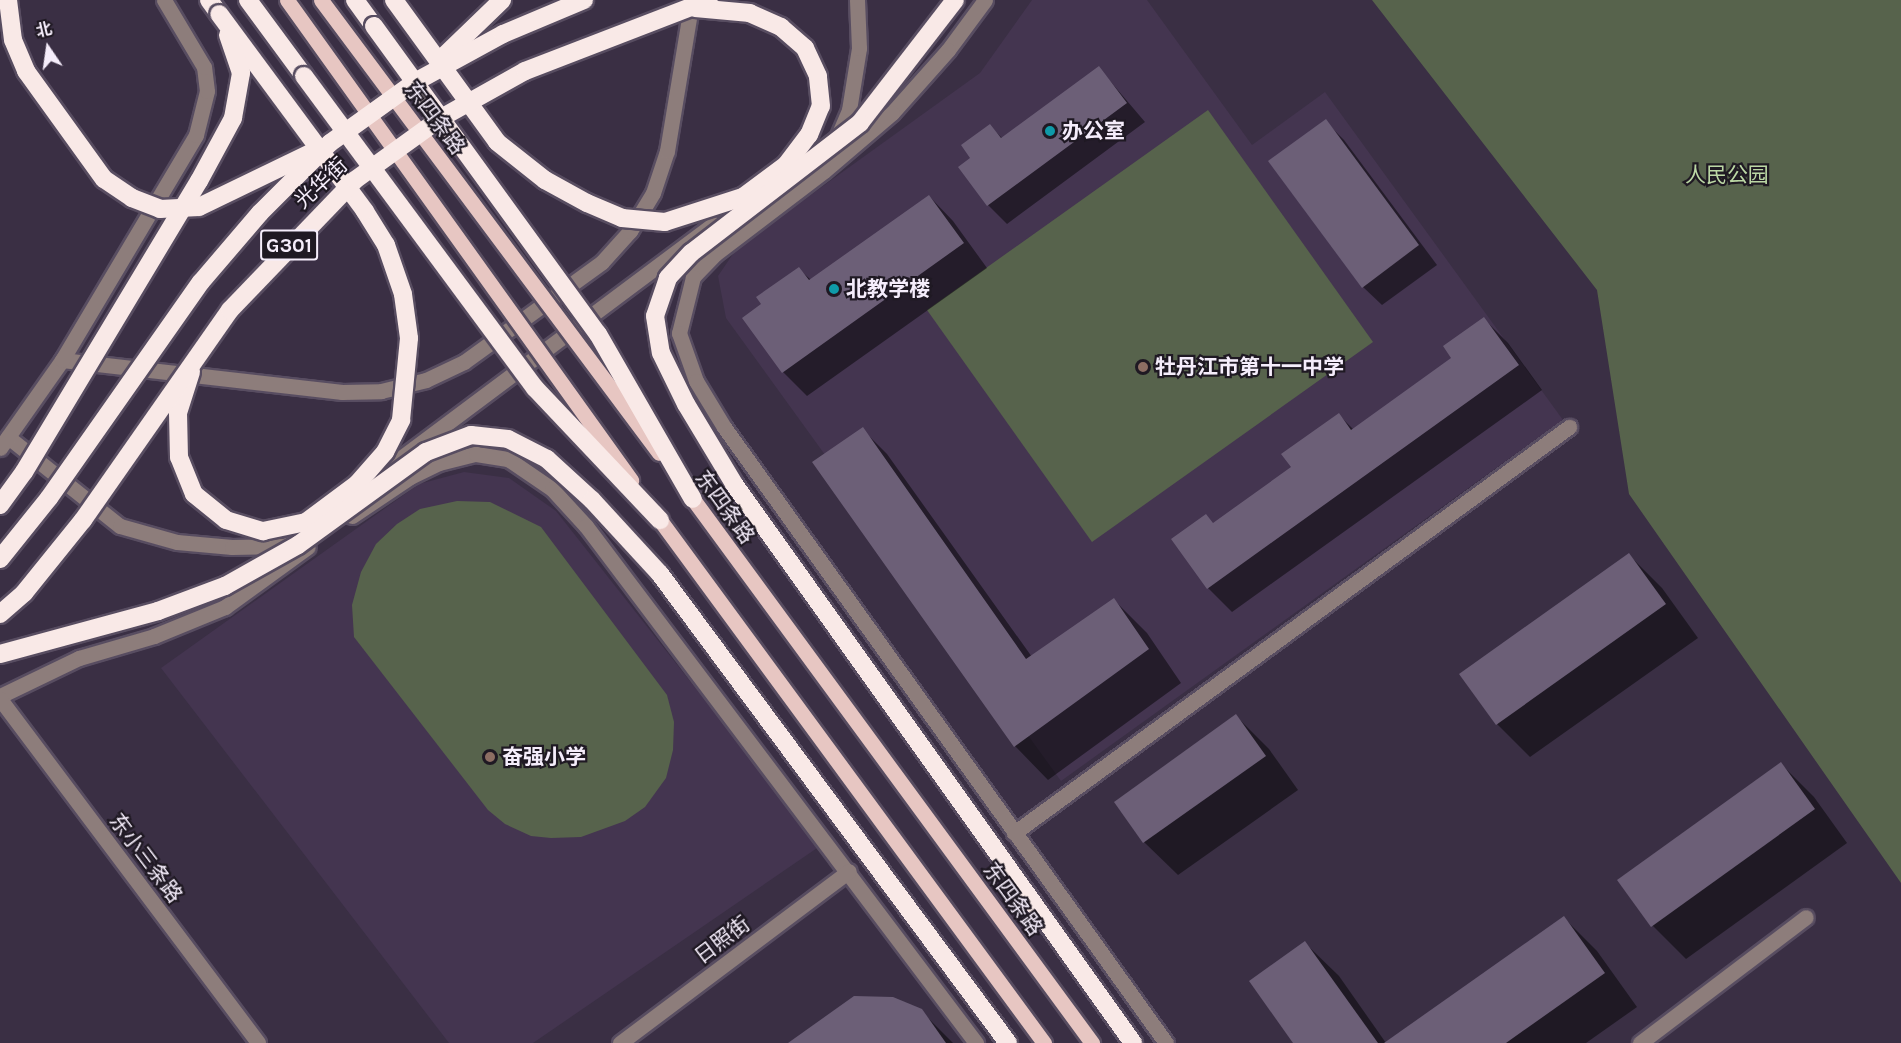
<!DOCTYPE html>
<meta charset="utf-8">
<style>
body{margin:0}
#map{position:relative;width:1901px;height:1043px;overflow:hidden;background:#3a2f44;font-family:Karla,"Noto Sans SC",sans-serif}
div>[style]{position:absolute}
.built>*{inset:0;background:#443550}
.green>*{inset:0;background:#57634c}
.shadow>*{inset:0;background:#0007}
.building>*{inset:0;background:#6c5f77}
.roads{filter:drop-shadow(2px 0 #584d61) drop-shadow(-2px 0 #584d61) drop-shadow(0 2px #584d61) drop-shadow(0 -2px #584d61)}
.minor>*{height:15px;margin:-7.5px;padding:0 7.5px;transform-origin:7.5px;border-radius:7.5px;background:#8d7d7b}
.highway>*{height:18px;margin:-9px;padding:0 9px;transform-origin:9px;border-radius:9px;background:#f9e9e7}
.bridges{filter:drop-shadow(2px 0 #584d61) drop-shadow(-2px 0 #584d61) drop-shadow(0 2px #584d61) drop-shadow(0 -2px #584d61)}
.major-bridge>*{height:15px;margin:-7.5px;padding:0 7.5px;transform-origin:7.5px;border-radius:7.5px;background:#e7c6c2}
.highway-bridge>*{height:18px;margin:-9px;padding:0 9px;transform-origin:9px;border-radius:9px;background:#f9e9e7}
.dots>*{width:16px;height:16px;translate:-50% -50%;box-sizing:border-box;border:3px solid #1f1923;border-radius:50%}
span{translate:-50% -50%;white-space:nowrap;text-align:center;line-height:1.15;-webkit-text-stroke:4.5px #1f1923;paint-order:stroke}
.shield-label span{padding:2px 4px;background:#1f1923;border:2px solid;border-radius:4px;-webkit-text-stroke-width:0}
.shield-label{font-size:20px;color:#f5edfb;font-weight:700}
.street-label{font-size:21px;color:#f5edfb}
.poi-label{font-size:21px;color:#f5edfb;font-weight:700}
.left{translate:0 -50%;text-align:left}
.park-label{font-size:21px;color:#bcd8a5}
.north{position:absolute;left:18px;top:18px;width:60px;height:60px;-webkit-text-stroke:4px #1f1923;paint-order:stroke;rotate:347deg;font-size:16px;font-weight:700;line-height:24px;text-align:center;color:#f5edfb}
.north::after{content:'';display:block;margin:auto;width:21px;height:27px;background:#f5edfb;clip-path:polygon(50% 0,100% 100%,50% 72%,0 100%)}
</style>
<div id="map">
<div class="built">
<i style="clip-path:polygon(1032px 0,1147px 0,1252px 145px,1325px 92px,1563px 420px,1061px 781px,726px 318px,718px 276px,737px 248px,980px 73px)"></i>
<i style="clip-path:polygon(464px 472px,509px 478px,556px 511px,820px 846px,533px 1043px,449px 1043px,161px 668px,419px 484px)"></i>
</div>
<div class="green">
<i style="clip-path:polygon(1372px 0,1901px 0,1901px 883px,1629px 494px,1597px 290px)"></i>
<i style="clip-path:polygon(1208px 110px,1373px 342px,1092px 542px,927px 310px)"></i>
<i style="clip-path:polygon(457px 501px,490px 502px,541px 527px,667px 695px,674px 722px,673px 750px,666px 778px,645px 807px,625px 821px,581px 837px,551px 838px,531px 836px,505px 824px,488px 810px,354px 637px,352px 605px,361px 572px,376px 544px,397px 524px,420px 509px)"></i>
</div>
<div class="shadow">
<i style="clip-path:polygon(1099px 68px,1145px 122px,1007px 224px,988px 205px,973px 158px,990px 126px,1003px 139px)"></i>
<i style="clip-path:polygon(1325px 121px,1344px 140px,1437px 265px,1382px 305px,1363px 287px)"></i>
<i style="clip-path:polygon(929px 196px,953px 221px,987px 268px,807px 396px,783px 372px,763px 304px,799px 269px,811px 280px)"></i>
<i style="clip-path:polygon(1483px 318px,1508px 343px,1542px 390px,1232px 612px,1208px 588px,1214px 524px,1293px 468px,1339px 415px,1354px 430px,1453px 358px)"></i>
<i style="clip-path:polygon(862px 429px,887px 454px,1032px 657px,1114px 600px,1147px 633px,1181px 683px,1048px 780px,1015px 746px)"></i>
<i style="clip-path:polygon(1629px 555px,1662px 588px,1698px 638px,1530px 757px,1497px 724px)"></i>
<i style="clip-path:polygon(1236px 716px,1269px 749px,1298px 790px,1178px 875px,1144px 842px,1116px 802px)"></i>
<i style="clip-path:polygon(1781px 764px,1814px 797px,1847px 843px,1686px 959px,1653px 926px,1619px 880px)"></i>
<i style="clip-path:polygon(1564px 918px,1597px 951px,1637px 1007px,1586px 1043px,1387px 1043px)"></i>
<i style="clip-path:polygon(1305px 943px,1339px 976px,1386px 1043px,1295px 1043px)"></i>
<i style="clip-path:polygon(921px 1011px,953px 1043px,791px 1043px)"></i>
</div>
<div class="building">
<i style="clip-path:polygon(1099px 66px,1127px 103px,987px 206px,958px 167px,970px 158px,961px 145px,990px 124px,1001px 138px)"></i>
<i style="clip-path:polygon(1326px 119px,1419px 245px,1362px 288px,1268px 161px)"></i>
<i style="clip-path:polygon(929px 195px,964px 243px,782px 373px,742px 318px,761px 304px,756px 297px,799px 267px,809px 280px)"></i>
<i style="clip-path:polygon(1484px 317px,1519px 365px,1207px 589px,1171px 539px,1206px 514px,1213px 523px,1291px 467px,1281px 454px,1339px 413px,1351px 430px,1451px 358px,1443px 346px)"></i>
<i style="clip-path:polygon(863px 427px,1026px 659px,1114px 598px,1149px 649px,1014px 747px,812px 462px)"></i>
<i style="clip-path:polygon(1629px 553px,1666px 604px,1496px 725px,1459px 674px)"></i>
<i style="clip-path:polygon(1236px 714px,1266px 756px,1143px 843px,1114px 802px)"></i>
<i style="clip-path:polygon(1781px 762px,1815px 809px,1651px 927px,1617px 880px)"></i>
<i style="clip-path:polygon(1564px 916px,1605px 973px,1506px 1043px,1384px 1043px)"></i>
<i style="clip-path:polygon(1305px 941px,1378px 1043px,1293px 1043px,1249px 981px)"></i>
<i style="clip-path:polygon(854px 996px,893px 997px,922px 1009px,946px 1043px,788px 1043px)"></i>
</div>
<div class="roads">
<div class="minor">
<i style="left:985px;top:0;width:62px;rotate:126.5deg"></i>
<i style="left:948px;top:50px;width:84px;rotate:131.6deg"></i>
<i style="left:892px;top:113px;width:89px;rotate:139.5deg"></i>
<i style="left:824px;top:171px;width:137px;rotate:142.7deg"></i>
<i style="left:715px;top:254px;width:32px;rotate:134deg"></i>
<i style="left:693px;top:277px;width:58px;rotate:104deg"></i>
<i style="left:679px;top:333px;width:51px;rotate:70.5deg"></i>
<i style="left:696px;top:381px;width:54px;rotate:58.7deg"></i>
<i style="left:724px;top:427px;width:758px;rotate:54.34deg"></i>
<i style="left:835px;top:143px;width:36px;rotate:-67deg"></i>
<i style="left:849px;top:110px;width:63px;rotate:-80.8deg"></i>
<i style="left:859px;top:48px;width:48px;rotate:-92.4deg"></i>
<i style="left:62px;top:360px;width:282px;rotate:6.5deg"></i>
<i style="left:342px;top:392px;width:39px;rotate:-1deg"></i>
<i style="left:381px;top:391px;width:46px;rotate:-13.7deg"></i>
<i style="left:426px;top:380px;width:42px;rotate:-25.3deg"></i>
<i style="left:464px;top:362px;width:170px;rotate:-35.9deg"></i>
<i style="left:602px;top:262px;width:42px;rotate:-47.9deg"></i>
<i style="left:630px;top:231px;width:44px;rotate:-58.8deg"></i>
<i style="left:653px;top:193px;width:44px;rotate:-71.6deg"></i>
<i style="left:667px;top:151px;width:153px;rotate:-80.6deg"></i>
<i style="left:8px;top:437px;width:143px;rotate:38.5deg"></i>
<i style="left:120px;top:526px;width:59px;rotate:15.7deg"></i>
<i style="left:177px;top:542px;width:55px;rotate:5.2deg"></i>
<i style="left:232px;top:547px;width:52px;rotate:-1.1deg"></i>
<i style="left:284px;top:546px;width:15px;rotate:-20deg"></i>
<i style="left:0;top:448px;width:108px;rotate:-54.8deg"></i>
<i style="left:62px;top:360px;width:262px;rotate:-59.2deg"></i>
<i style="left:196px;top:135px;width:45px;rotate:-76deg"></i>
<i style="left:207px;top:91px;width:24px;rotate:-97deg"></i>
<i style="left:204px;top:67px;width:78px;rotate:-120.8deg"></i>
<i style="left:358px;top:490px;width:444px;rotate:-36.8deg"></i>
<i style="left:352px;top:516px;width:70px;rotate:-33.9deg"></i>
<i style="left:410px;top:477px;width:32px;rotate:-26deg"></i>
<i style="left:439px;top:463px;width:38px;rotate:-14deg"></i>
<i style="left:476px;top:454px;width:32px;rotate:9deg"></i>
<i style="left:508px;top:459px;width:53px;rotate:34.3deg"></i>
<i style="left:552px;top:489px;width:50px;rotate:47.4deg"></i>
<i style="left:586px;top:526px;width:648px;rotate:52.97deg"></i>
<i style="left:0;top:696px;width:88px;rotate:-25.7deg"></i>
<i style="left:79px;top:658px;width:78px;rotate:-16.3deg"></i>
<i style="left:154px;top:636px;width:77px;rotate:-22.2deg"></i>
<i style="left:225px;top:607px;width:102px;rotate:-35.9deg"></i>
<i style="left:0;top:699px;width:430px;rotate:53.1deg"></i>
<i style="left:1014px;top:833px;width:688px;rotate:-36.19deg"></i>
<i style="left:620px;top:1043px;width:286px;rotate:-36.9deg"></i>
<i style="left:1640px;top:1043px;width:208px;rotate:-37.2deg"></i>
</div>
<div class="highway">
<i style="left:209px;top:0;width:17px;rotate:54deg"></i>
<i style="left:248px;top:0;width:94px;rotate:53.6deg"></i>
<i style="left:355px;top:0;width:32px;rotate:54deg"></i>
</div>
</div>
<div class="bridges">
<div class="major-bridge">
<i style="left:287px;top:0;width:591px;rotate:54.37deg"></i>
<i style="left:321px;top:0;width:565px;rotate:53.27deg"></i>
<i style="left:687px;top:491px;width:685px;rotate:53.73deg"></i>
<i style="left:654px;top:512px;width:659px;rotate:53.7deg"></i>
</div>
<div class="highway-bridge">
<i style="left:8px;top:0;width:40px;rotate:82.9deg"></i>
<i style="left:13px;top:40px;width:34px;rotate:67deg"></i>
<i style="left:26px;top:71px;width:133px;rotate:54.2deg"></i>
<i style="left:104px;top:179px;width:34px;rotate:34deg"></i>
<i style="left:132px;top:198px;width:30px;rotate:21deg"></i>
<i style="left:160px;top:209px;width:39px;rotate:-3deg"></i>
<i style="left:199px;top:207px;width:129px;rotate:-25.8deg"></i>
<i style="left:394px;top:0;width:175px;rotate:54deg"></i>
<i style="left:497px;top:142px;width:61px;rotate:38.4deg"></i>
<i style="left:545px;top:180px;width:48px;rotate:28.7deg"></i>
<i style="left:587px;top:203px;width:38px;rotate:23deg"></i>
<i style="left:622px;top:218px;width:43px;rotate:5.3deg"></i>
<i style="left:665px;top:222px;width:82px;rotate:-17.8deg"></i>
<i style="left:743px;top:197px;width:54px;rotate:-36.7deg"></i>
<i style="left:786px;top:165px;width:38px;rotate:-53deg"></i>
<i style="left:809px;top:135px;width:31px;rotate:-68deg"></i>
<i style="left:821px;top:106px;width:30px;rotate:-96deg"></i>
<i style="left:818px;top:76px;width:31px;rotate:-115deg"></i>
<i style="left:805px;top:48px;width:32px;rotate:-139deg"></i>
<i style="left:781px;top:27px;width:34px;rotate:-156deg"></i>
<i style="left:750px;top:13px;width:55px;rotate:-174.8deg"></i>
<i style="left:955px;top:0;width:155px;rotate:127.7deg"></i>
<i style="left:860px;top:123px;width:213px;rotate:142.4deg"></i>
<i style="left:691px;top:253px;width:34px;rotate:133deg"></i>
<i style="left:668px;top:278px;width:40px;rotate:108.9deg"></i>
<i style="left:655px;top:316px;width:37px;rotate:81deg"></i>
<i style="left:661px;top:353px;width:57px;rotate:63.9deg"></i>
<i style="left:686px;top:404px;width:93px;rotate:59deg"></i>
<i style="left:734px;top:484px;width:687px;rotate:54.48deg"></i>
<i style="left:374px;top:26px;width:381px;rotate:54deg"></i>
<i style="left:598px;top:334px;width:190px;rotate:60.1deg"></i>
<i style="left:441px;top:59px;width:85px;rotate:-44deg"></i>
<i style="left:304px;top:76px;width:388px;rotate:53.5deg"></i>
<i style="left:535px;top:388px;width:182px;rotate:46.6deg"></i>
<i style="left:191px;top:372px;width:43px;rotate:107.6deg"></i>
<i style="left:178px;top:413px;width:44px;rotate:88.7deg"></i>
<i style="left:179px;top:457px;width:40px;rotate:68deg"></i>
<i style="left:194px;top:494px;width:41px;rotate:39.1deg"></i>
<i style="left:226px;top:520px;width:39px;rotate:17deg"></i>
<i style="left:263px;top:531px;width:44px;rotate:-11.8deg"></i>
<i style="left:306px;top:522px;width:64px;rotate:-36.7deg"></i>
<i style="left:357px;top:484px;width:43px;rotate:-48.8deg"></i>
<i style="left:385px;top:452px;width:36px;rotate:-63deg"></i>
<i style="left:401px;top:420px;width:82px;rotate:-84.4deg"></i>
<i style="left:409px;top:338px;width:44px;rotate:-97.8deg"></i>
<i style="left:403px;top:294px;width:52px;rotate:-109.1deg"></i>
<i style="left:386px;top:245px;width:40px;rotate:-122deg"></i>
<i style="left:365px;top:211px;width:245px;rotate:-126.5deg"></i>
<i style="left:0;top:505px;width:41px;rotate:-54deg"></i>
<i style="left:24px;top:472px;width:340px;rotate:-59deg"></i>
<i style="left:199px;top:181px;width:72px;rotate:-61.6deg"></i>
<i style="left:233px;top:118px;width:46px;rotate:-79.9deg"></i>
<i style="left:241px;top:73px;width:40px;rotate:-108.9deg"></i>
<i style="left:0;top:559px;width:78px;rotate:-51.2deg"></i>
<i style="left:49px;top:498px;width:264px;rotate:-54.9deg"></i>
<i style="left:201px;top:282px;width:91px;rotate:-49.5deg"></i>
<i style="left:260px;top:213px;width:99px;rotate:-45deg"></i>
<i style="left:330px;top:143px;width:105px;rotate:-35.7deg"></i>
<i style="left:415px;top:82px;width:100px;rotate:-28.6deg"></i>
<i style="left:503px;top:34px;width:88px;rotate:-22.8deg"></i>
<i style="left:0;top:614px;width:32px;rotate:-41deg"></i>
<i style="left:24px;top:593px;width:94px;rotate:-51.1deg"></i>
<i style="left:83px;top:520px;width:256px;rotate:-55deg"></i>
<i style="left:230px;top:310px;width:180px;rotate:-46.1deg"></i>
<i style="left:355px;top:180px;width:106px;rotate:-35.8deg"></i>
<i style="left:441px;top:118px;width:96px;rotate:-29.2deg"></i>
<i style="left:525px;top:71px;width:197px;rotate:-21.1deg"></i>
<i style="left:0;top:654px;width:164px;rotate:-15.2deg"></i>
<i style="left:158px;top:611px;width:72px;rotate:-20.5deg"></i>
<i style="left:225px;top:586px;width:84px;rotate:-29.3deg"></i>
<i style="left:298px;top:545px;width:158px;rotate:-36deg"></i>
<i style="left:426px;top:452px;width:48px;rotate:-20.7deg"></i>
<i style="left:471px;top:435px;width:37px;rotate:6deg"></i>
<i style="left:508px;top:439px;width:44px;rotate:27.1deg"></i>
<i style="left:547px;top:459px;width:61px;rotate:42.3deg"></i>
<i style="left:592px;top:500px;width:100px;rotate:47.4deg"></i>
<i style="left:660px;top:574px;width:584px;rotate:53.42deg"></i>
</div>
</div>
<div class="dots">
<i style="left:1050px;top:131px;background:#0f9aa8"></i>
<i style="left:834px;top:289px;background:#0f9aa8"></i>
<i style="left:1143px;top:367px;background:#8d6e63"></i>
<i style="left:490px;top:757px;background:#8d6e63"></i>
</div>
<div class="shield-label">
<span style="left:289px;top:245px">G301</span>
</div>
<div class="street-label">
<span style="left:435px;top:118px;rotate:53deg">东四条路</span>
<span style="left:321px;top:183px;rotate:-43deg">光华街</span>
<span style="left:725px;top:507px;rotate:54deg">东四条路</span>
<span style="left:146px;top:858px;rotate:53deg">东小三条路</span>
<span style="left:1013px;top:899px;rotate:54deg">东四条路</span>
<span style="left:722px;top:940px;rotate:-37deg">日照街</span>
</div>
<div class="poi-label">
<span class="left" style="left:1062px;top:131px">办公室</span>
<span class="left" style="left:846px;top:289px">北教学楼</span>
<span class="left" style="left:1155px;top:367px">牡丹江市第十一中学</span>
<span class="left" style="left:502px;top:757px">奋强小学</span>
</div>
<div class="park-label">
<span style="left:1727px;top:175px">人民公园</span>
</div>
<div class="north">北</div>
</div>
